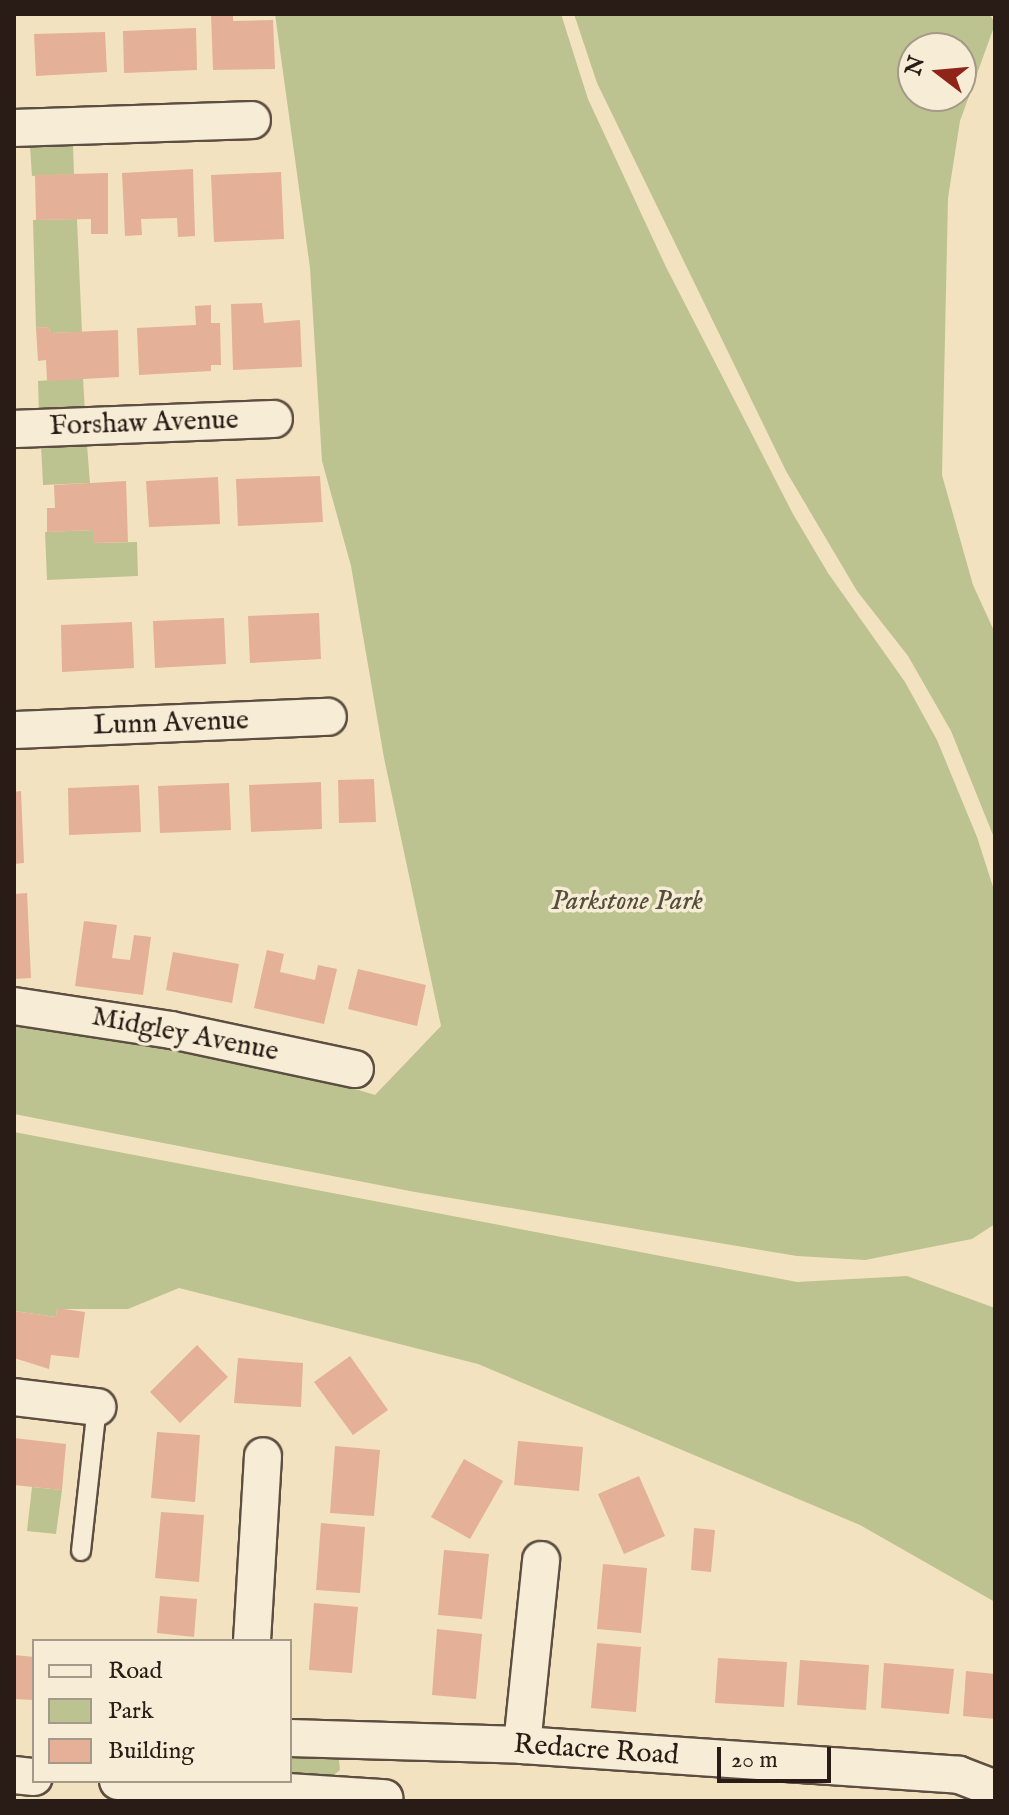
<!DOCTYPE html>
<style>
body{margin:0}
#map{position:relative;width:1009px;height:1815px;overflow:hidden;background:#f3e2bf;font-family:"IM FELL English",serif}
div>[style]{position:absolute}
.green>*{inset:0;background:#bdc390}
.building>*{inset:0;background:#e4b097}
.roads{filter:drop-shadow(2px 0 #5c4e41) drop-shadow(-2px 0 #5c4e41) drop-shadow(0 2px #5c4e41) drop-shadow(0 -2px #5c4e41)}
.lane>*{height:18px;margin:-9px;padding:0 9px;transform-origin:9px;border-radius:9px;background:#f7ecd5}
.street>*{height:36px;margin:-18px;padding:0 18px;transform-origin:18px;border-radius:18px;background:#f7ecd5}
span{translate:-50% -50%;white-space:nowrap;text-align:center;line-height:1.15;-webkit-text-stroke:7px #f7ecd5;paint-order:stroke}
.street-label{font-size:28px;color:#291c17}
.park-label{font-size:28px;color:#554e3b;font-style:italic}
.frame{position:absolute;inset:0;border:16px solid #291c17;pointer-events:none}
.legend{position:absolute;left:32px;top:1639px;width:260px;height:144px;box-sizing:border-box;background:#f7ecd5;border:2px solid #a59989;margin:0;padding:10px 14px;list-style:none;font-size:24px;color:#291c17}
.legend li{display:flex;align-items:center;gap:16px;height:40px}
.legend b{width:40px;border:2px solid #a59989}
.north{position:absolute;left:897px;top:32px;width:80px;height:80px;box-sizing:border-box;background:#f7ecd5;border:2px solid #a59989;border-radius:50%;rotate:286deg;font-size:22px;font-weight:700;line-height:32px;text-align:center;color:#291c17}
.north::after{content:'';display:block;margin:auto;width:28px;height:36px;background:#8f2418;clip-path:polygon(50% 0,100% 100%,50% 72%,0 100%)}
.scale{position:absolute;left:717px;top:1747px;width:114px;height:36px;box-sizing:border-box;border:4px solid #291c17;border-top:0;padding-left:10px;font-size:24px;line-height:28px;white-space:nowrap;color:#291c17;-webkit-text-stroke:6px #f7ecd5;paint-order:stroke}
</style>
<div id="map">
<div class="green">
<i style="clip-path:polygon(275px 14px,561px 14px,588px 99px,666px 267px,793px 514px,828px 573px,905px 682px,937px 740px,977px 837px,995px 893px,995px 1224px,972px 1239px,865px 1260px,797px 1256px,415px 1192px,14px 1114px,14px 1024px,86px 1031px,306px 1074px,375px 1095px,441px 1026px,384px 758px,351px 566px,322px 461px,310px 268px)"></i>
<i style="clip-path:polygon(evenodd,574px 14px,990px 14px,995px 24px,960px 121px,948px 198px,942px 475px,973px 585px,995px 633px,995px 840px,951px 731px,908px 656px,857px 591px,786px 471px,597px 83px,574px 14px,913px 48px,961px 48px,961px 96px,913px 96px,913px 48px)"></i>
<i style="clip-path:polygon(73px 145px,74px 174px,32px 176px,30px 147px)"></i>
<i style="clip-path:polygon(77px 219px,82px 332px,50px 333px,49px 327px,36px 328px,33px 220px)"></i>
<i style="clip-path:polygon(83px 378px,85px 413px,39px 415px,38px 381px)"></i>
<i style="clip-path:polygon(41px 445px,87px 445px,90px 483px,43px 485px)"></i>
<i style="clip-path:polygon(93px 530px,94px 543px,137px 542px,138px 576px,47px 580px,45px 532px)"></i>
<i style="clip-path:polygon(14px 1132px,797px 1282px,907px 1276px,995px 1308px,995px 1602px,860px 1525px,478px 1364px,179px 1288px,128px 1309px,57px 1309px,56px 1317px,14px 1311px)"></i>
<i style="clip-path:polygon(32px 1487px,62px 1490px,56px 1534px,27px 1531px)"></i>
<i style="clip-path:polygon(290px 1753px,332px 1755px,339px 1760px,340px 1770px,334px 1775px,290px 1773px)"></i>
</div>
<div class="building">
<i style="clip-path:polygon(211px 14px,233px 14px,233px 21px,273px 20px,275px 69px,213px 70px)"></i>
<i style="clip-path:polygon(196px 28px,197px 70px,124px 73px,123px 31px)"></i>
<i style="clip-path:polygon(105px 32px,107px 72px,36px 76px,34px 34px)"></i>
<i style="clip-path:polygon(193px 169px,195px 236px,178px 237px,177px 218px,141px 219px,142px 235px,125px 236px,122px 173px)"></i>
<i style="clip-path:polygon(281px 172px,284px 239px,214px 242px,211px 175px)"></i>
<i style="clip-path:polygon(108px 173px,108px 234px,91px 234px,91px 219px,36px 220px,35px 175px)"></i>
<i style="clip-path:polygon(262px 303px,264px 323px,300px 320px,302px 367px,233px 370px,231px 304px)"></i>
<i style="clip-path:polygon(211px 305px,211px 323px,220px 323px,221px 365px,211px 365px,211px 371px,139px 375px,137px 328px,196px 325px,195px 306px)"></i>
<i style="clip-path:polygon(49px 327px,50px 333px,118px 330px,119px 377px,47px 381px,46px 360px,38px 361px,36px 328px)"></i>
<i style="clip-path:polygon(320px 476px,323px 522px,238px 526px,236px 479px)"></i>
<i style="clip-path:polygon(218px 477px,220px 524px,149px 527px,146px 481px)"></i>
<i style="clip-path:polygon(126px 481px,128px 542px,93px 543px,93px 530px,47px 532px,47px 508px,55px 508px,54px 485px)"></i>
<i style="clip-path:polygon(319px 613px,321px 659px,250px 663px,248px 616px)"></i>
<i style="clip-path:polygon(224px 618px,226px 664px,155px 668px,153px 621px)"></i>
<i style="clip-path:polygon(132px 622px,134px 668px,62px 672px,61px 625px)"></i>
<i style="clip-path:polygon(374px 779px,376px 822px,339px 823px,338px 780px)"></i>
<i style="clip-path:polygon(321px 782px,322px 829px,251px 832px,249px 785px)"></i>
<i style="clip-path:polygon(229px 783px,231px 830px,160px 833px,158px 786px)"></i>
<i style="clip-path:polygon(139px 785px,141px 832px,69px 835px,68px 788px)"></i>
<i style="clip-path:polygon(21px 791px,24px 863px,14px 864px,14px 792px)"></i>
<i style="clip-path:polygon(27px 893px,31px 978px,14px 979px,14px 894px)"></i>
<i style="clip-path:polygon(84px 921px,117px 925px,112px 958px,130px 960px,134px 935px,151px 937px,143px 995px,75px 986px)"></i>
<i style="clip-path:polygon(267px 950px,284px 954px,280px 972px,315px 980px,318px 965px,337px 969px,324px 1024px,254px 1008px)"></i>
<i style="clip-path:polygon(173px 952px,239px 964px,232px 1003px,166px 990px)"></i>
<i style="clip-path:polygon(358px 969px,426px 985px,417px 1026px,348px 1009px)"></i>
<i style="clip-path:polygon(57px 1308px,85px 1312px,79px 1358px,51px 1355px,49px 1369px,14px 1358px,14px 1311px,56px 1317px)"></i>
<i style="clip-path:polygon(197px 1345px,228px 1377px,180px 1423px,150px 1392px)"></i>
<i style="clip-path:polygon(350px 1356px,388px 1410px,353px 1435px,314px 1382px)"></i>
<i style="clip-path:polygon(238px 1358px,303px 1363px,301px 1407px,234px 1403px)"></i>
<i style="clip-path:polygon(157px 1432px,200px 1435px,195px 1502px,151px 1498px)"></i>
<i style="clip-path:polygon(14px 1438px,66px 1444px,62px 1490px,14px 1485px)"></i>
<i style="clip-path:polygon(518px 1441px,583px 1447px,579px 1491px,514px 1485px)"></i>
<i style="clip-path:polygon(335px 1446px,380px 1450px,374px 1516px,330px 1513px)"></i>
<i style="clip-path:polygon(464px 1459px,503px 1481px,470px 1539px,431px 1517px)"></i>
<i style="clip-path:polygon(639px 1476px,665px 1536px,624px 1554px,598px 1494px)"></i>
<i style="clip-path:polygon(161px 1512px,204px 1515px,199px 1582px,155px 1578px)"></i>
<i style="clip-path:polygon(321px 1523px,365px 1527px,360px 1593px,316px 1590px)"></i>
<i style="clip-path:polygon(694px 1528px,715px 1530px,711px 1572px,691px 1570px)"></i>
<i style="clip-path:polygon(444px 1550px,489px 1554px,482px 1619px,438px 1615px)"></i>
<i style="clip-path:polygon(603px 1564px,647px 1568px,641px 1633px,597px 1629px)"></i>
<i style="clip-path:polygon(160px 1596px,197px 1599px,194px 1637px,157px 1633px)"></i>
<i style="clip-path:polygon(314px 1603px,358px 1607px,352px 1673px,309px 1670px)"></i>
<i style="clip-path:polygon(437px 1629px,482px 1634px,476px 1699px,432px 1695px)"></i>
<i style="clip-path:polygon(597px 1643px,641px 1647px,636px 1712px,591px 1708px)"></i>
<i style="clip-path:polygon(14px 1655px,34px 1657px,34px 1700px,14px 1699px)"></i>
<i style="clip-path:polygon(718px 1658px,787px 1662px,784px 1707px,715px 1703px)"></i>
<i style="clip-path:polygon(800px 1660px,869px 1665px,866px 1710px,797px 1705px)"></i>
<i style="clip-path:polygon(884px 1663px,954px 1669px,949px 1714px,881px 1708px)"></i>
<i style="clip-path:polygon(966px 1671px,995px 1674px,995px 1719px,963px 1716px)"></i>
</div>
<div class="roads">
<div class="lane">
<i style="left:81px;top:1551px;width:145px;rotate:-83.7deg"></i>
</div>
<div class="street">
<i style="left:14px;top:128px;width:238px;rotate:-1.9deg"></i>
<i style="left:14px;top:429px;width:260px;rotate:-2.2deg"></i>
<i style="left:14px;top:730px;width:314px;rotate:-2.4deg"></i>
<i style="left:14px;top:1006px;width:159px;rotate:8.7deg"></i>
<i style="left:171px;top:1030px;width:188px;rotate:12deg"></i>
<i style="left:14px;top:1397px;width:84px;rotate:6.9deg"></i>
<i style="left:252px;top:1641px;width:185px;rotate:-86.6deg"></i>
<i style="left:290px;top:1738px;width:232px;rotate:1.7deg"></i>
<i style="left:522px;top:1745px;width:438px;rotate:3.9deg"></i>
<i style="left:959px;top:1775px;width:39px;rotate:21deg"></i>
<i style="left:522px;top:1745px;width:186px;rotate:-84.1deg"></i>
<i style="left:14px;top:1775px;width:20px;rotate:6deg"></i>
<i style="left:118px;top:1781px;width:267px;rotate:3.7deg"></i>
</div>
</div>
<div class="street-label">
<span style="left:144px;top:424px;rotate:-2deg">Forshaw Avenue</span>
<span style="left:171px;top:724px;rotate:-2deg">Lunn Avenue</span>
<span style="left:185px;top:1035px;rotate:11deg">Midgley Avenue</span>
<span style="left:596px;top:1751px;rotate:4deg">Redacre Road</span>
</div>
<div class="park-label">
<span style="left:627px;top:902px">Parkstone Park</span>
</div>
<div class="frame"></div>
<ul class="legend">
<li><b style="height:10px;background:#f7ecd5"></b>Road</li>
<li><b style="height:22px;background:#bdc390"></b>Park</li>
<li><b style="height:22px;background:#e4b097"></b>Building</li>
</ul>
<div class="north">N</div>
<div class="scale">20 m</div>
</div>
